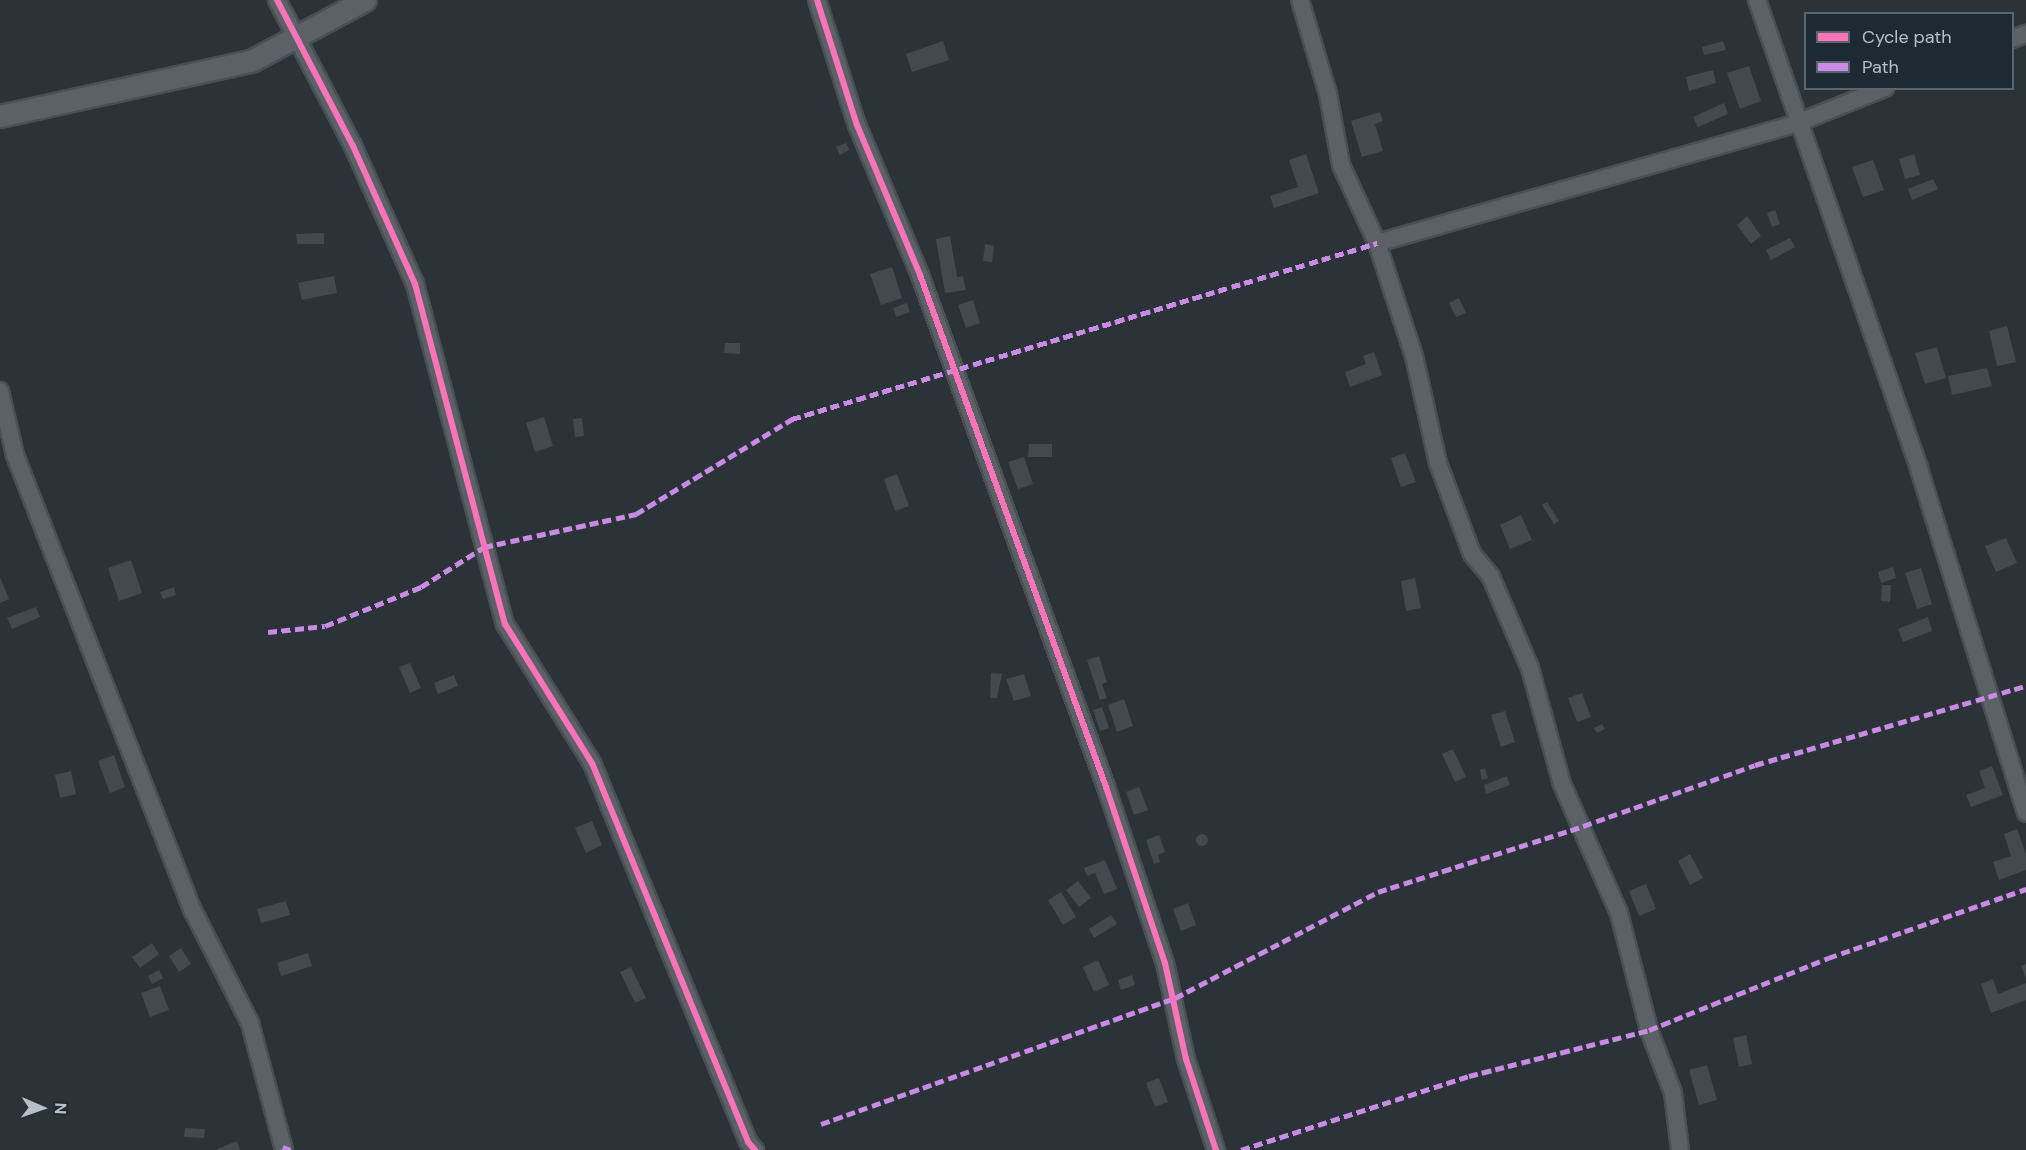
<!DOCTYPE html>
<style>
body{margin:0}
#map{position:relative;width:2026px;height:1150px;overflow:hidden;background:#2b3338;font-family:"DM Sans",sans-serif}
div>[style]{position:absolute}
.building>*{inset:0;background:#434a4e}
.round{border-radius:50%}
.roads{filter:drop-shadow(2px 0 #494f53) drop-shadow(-2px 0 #494f53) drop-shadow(0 2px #494f53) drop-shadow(0 -2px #494f53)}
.minor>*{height:16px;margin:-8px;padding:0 8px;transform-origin:8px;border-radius:8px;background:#5b6166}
.tertiary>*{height:21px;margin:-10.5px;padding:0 10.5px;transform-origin:10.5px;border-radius:10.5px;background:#5b6166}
.quiet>*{height:4.5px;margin-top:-2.25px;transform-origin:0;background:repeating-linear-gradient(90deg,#ca8be6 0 9px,transparent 0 13.5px)}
.cycleway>*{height:6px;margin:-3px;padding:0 3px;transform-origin:3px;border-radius:3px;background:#fb73b8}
span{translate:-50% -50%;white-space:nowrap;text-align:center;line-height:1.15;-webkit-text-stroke:5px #1e2a33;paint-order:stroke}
.legend{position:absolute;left:1804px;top:12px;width:210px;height:78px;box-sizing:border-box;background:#1e2a33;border:2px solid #5a666f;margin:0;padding:8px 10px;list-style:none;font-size:18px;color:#b5c0c9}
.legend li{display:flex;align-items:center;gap:12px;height:30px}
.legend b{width:30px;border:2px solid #5a666f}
.north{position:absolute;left:12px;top:1078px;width:60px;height:60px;-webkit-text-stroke:4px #1e2a33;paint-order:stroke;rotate:92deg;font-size:16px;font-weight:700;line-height:24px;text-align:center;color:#b5c0c9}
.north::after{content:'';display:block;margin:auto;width:21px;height:27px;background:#b5c0c9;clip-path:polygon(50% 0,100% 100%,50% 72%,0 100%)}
</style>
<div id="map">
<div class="building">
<i style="clip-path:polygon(943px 41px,949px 60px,912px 72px,906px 54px)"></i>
<i style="clip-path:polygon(1723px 41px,1726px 50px,1704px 55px,1702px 47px)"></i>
<i style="clip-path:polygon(1749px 66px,1761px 101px,1740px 109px,1727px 73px)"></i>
<i style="clip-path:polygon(1713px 70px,1716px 83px,1689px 91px,1686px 77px)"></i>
<i style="clip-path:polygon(1724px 103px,1728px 114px,1698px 127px,1693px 117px)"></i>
<i style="clip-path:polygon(1380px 112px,1383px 121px,1375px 124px,1383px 151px,1362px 157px,1351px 121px)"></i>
<i style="clip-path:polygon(846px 143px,849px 150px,840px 155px,836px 147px)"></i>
<i style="clip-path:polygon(1306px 154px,1319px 193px,1274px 208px,1270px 196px,1298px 187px,1289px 160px)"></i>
<i style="clip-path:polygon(1914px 154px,1920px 175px,1905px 179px,1899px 159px)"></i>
<i style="clip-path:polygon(1873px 160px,1884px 190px,1863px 197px,1852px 167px)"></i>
<i style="clip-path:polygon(1933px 179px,1938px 189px,1912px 200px,1908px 189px)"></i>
<i style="clip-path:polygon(1775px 210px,1780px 224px,1772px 227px,1767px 213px)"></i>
<i style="clip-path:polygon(1747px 216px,1761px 236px,1751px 244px,1737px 225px)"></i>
<i style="clip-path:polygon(324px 233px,324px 244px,297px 244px,296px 234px)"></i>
<i style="clip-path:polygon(950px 236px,957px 277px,963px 276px,966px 290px,945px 293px,936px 239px)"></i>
<i style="clip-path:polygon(1790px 238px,1795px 247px,1771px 260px,1766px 250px)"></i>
<i style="clip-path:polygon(985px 244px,994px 246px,992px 262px,983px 261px)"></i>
<i style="clip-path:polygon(892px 267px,902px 298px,881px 305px,870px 274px)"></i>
<i style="clip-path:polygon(334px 276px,337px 293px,302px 300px,298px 283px)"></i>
<i style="clip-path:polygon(1459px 298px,1466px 313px,1456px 317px,1449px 303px)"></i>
<i style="clip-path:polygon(973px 300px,980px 323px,966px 328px,958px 305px)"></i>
<i style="clip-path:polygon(907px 303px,910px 312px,896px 317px,893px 308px)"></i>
<i style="clip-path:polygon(2007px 326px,2016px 362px,1997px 366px,1989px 331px)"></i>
<i style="clip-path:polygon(725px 343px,740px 343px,740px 354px,724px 353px)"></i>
<i style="clip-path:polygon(1937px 347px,1946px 378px,1925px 384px,1915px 353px)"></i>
<i style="clip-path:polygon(1374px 352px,1382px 375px,1350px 387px,1345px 372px,1366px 364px,1363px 356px)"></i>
<i style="clip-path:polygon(1987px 368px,1992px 386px,1952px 395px,1948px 376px)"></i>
<i style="clip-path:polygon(544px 417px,553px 446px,535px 452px,526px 423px)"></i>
<i style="clip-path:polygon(582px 418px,584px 436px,575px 437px,573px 419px)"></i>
<i style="clip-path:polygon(1029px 444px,1052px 444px,1052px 457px,1028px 457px)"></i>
<i style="clip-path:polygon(1405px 453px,1416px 482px,1401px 487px,1391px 458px)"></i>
<i style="clip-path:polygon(1024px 457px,1033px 484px,1018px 489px,1008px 462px)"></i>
<i style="clip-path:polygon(897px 474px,909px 506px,895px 511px,884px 479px)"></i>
<i style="clip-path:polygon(1547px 502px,1559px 521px,1554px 524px,1542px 505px)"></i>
<i style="clip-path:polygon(1521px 515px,1532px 540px,1510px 549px,1500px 525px)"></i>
<i style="clip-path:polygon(2006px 538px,2017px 563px,1996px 572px,1985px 546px)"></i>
<i style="clip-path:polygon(131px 560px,142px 593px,119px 601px,108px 568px)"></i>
<i style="clip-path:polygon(1893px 567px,1896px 578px,1881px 583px,1878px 572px)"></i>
<i style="clip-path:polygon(1921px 568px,1932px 604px,1917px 609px,1905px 573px)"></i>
<i style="clip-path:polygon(0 577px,9px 599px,0 603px)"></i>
<i style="clip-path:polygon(1415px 578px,1421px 608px,1406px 611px,1401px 581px)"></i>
<i style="clip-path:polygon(1882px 585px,1891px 585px,1890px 602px,1881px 601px)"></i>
<i style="clip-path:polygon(174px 587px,176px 595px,163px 599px,160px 592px)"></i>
<i style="clip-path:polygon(36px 607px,40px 617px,12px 629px,7px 618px)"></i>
<i style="clip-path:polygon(1928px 617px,1932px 631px,1903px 642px,1898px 629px)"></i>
<i style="clip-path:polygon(1099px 656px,1107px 682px,1102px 684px,1107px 698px,1100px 700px,1087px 660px)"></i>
<i style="clip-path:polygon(410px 663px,421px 688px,410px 693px,399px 667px)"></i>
<i style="clip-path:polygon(991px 673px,1002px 674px,997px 698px,990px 698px)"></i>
<i style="clip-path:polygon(1024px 674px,1031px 696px,1014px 701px,1006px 679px)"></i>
<i style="clip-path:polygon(454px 675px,458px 686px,438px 694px,434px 683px)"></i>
<i style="clip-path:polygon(1582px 693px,1591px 717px,1577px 722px,1568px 698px)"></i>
<i style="clip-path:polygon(1124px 699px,1133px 726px,1117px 732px,1108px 705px)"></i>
<i style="clip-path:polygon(1102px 707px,1109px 728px,1100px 731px,1093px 710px)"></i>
<i style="clip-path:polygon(1505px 711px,1515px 742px,1501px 747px,1491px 715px)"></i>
<i style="clip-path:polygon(1602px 724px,1605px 729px,1597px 733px,1594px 728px)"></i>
<i style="clip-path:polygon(1453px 749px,1466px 777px,1455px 782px,1442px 754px)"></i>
<i style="clip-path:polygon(114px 755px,125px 787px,110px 793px,98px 761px)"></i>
<i style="clip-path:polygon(1992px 766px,2003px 795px,1971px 807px,1966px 795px,1985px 788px,1979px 771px)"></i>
<i style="clip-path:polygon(1485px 768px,1488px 778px,1482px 780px,1480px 770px)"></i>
<i style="clip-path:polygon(71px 771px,76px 794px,60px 798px,55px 775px)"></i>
<i style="clip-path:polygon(1507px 776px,1510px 785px,1486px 794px,1484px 785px)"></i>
<i style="clip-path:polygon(1139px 787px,1148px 810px,1134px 815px,1126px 792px)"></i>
<i style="clip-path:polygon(592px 821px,602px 845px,586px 853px,575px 828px)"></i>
<i style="clip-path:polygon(2017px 829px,2026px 854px,2026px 870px,1999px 880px,1993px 862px,2011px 856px,2004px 834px)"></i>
<i class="round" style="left:1196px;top:834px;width:12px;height:12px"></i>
<i style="clip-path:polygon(1159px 835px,1165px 852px,1158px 855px,1160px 862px,1154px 864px,1146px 840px)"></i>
<i style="clip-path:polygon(1690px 854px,1703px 878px,1690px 885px,1678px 861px)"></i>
<i style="clip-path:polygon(1105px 860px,1117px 889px,1104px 894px,1095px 873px,1087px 876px,1084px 868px)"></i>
<i style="clip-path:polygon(1078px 881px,1091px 898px,1079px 907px,1066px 890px)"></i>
<i style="clip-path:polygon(1646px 884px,1656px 909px,1639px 916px,1629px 891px)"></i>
<i style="clip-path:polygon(1061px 892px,1076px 917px,1063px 925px,1048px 900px)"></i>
<i style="clip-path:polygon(286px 901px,290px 915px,261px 923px,257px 909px)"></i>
<i style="clip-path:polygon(1188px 903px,1196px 925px,1181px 931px,1173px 909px)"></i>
<i style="clip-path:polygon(1111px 915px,1117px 924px,1094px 938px,1089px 929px)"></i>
<i style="clip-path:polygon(152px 943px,159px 954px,140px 968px,132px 957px)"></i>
<i style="clip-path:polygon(181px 948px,191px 964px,179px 972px,169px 956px)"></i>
<i style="clip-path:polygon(308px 953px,312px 966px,281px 976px,277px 963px)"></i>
<i style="clip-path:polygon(1098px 960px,1109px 985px,1094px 992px,1083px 967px)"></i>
<i style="clip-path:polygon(2026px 964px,2026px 978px,2021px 966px)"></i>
<i style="clip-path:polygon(631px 967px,646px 998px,635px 1003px,620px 972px)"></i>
<i style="clip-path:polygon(159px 970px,163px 978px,152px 984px,148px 976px)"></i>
<i style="clip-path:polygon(1132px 975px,1135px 985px,1121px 990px,1118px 980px)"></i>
<i style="clip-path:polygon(1993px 979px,1998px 994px,2026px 983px,2026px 1000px,1991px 1013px,1981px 984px)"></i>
<i style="clip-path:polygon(160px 986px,169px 1010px,150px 1017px,141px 993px)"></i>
<i style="clip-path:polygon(1746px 1035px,1752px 1064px,1739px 1067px,1733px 1038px)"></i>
<i style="clip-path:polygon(1707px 1065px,1717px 1100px,1699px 1105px,1689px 1070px)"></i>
<i style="clip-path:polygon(1159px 1078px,1168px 1102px,1155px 1107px,1146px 1083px)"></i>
<i style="clip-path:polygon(185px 1128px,205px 1129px,204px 1138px,184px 1137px)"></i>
<i style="clip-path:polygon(237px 1141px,240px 1150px,215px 1150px)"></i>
</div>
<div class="roads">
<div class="minor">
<i style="left:277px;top:0;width:165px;rotate:62.5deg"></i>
<i style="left:353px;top:146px;width:151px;rotate:65.8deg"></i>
<i style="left:415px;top:284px;width:352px;rotate:75.2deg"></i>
<i style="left:505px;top:624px;width:164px;rotate:58deg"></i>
<i style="left:592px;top:763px;width:410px;rotate:67.6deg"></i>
<i style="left:748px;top:1142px;width:11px;rotate:49deg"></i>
<i style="left:817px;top:0;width:131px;rotate:72.3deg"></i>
<i style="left:857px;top:125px;width:163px;rotate:67.2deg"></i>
<i style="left:920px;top:275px;width:545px;rotate:70.03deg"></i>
<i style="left:1106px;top:787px;width:186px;rotate:71.5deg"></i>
<i style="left:1165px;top:963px;width:98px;rotate:77.7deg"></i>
<i style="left:1186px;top:1059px;width:96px;rotate:71.8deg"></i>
<i style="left:1300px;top:0;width:98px;rotate:73.4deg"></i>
<i style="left:1328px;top:94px;width:72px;rotate:79.6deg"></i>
<i style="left:1341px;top:165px;width:86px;rotate:65.2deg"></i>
<i style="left:1377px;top:243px;width:119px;rotate:71.9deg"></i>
<i style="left:1414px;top:356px;width:110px;rotate:77.4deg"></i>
<i style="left:1438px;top:463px;width:97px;rotate:69.5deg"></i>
<i style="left:1472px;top:554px;width:30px;rotate:50deg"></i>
<i style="left:1491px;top:577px;width:99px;rotate:66.8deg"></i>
<i style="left:1530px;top:668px;width:120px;rotate:74.6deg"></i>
<i style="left:1562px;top:784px;width:141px;rotate:66.2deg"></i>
<i style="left:1619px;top:913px;width:121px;rotate:75.6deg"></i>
<i style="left:1649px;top:1030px;width:67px;rotate:69.1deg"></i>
<i style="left:1673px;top:1093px;width:57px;rotate:83deg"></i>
<i style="left:1757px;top:0;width:496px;rotate:70.9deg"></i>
<i style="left:1919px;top:469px;width:360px;rotate:72.7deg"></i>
<i style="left:2012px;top:39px;width:15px;rotate:-20deg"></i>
<i style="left:1377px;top:243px;width:437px;rotate:-15.9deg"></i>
<i style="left:1797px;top:123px;width:95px;rotate:-21.7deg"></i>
<i style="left:0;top:391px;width:66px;rotate:76.8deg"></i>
<i style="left:15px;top:455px;width:490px;rotate:68.7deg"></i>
<i style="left:193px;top:911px;width:126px;rotate:63deg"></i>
<i style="left:250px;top:1023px;width:131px;rotate:75deg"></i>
</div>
<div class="tertiary">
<i style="left:0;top:116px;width:257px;rotate:-12.4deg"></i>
<i style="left:251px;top:61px;width:129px;rotate:-28.2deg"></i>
</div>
</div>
<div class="quiet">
<i style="left:268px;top:632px;width:57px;rotate:-6deg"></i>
<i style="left:325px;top:626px;width:104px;rotate:-22.1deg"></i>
<i style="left:421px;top:587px;width:75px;rotate:-32.4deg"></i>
<i style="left:484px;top:547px;width:156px;rotate:-12.2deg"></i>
<i style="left:636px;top:514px;width:183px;rotate:-31.3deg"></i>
<i style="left:792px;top:419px;width:611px;rotate:-16.74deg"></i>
<i style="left:821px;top:1124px;width:376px;rotate:-19.6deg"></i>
<i style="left:1175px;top:998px;width:229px;rotate:-27.6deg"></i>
<i style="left:1378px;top:892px;width:215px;rotate:-17.8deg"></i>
<i style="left:1583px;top:826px;width:182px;rotate:-19.5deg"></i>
<i style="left:1755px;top:765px;width:282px;rotate:-16.3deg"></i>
<i style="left:283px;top:1147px;width:8px;rotate:23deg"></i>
<i style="left:1241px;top:1150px;width:240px;rotate:-18deg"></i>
<i style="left:1469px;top:1076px;width:186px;rotate:-14.3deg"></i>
<i style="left:1649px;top:1030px;width:193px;rotate:-21.9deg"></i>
<i style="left:1828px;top:958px;width:210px;rotate:-19.2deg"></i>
</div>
<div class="cycleway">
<i style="left:277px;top:0;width:165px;rotate:62.5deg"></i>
<i style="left:353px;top:146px;width:151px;rotate:65.8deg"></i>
<i style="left:415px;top:284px;width:352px;rotate:75.2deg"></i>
<i style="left:505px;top:624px;width:164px;rotate:58deg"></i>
<i style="left:592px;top:763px;width:410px;rotate:67.6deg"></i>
<i style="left:748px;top:1142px;width:11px;rotate:49deg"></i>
<i style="left:817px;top:0;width:131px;rotate:72.3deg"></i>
<i style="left:857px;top:125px;width:163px;rotate:67.2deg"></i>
<i style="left:920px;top:275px;width:545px;rotate:70.03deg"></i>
<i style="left:1106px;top:787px;width:186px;rotate:71.5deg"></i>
<i style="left:1165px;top:963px;width:98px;rotate:77.7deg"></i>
<i style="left:1186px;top:1059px;width:96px;rotate:71.8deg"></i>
</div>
<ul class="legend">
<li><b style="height:8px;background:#fb73b8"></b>Cycle path</li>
<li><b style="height:8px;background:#ca8be6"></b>Path</li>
</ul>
<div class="north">N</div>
</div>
